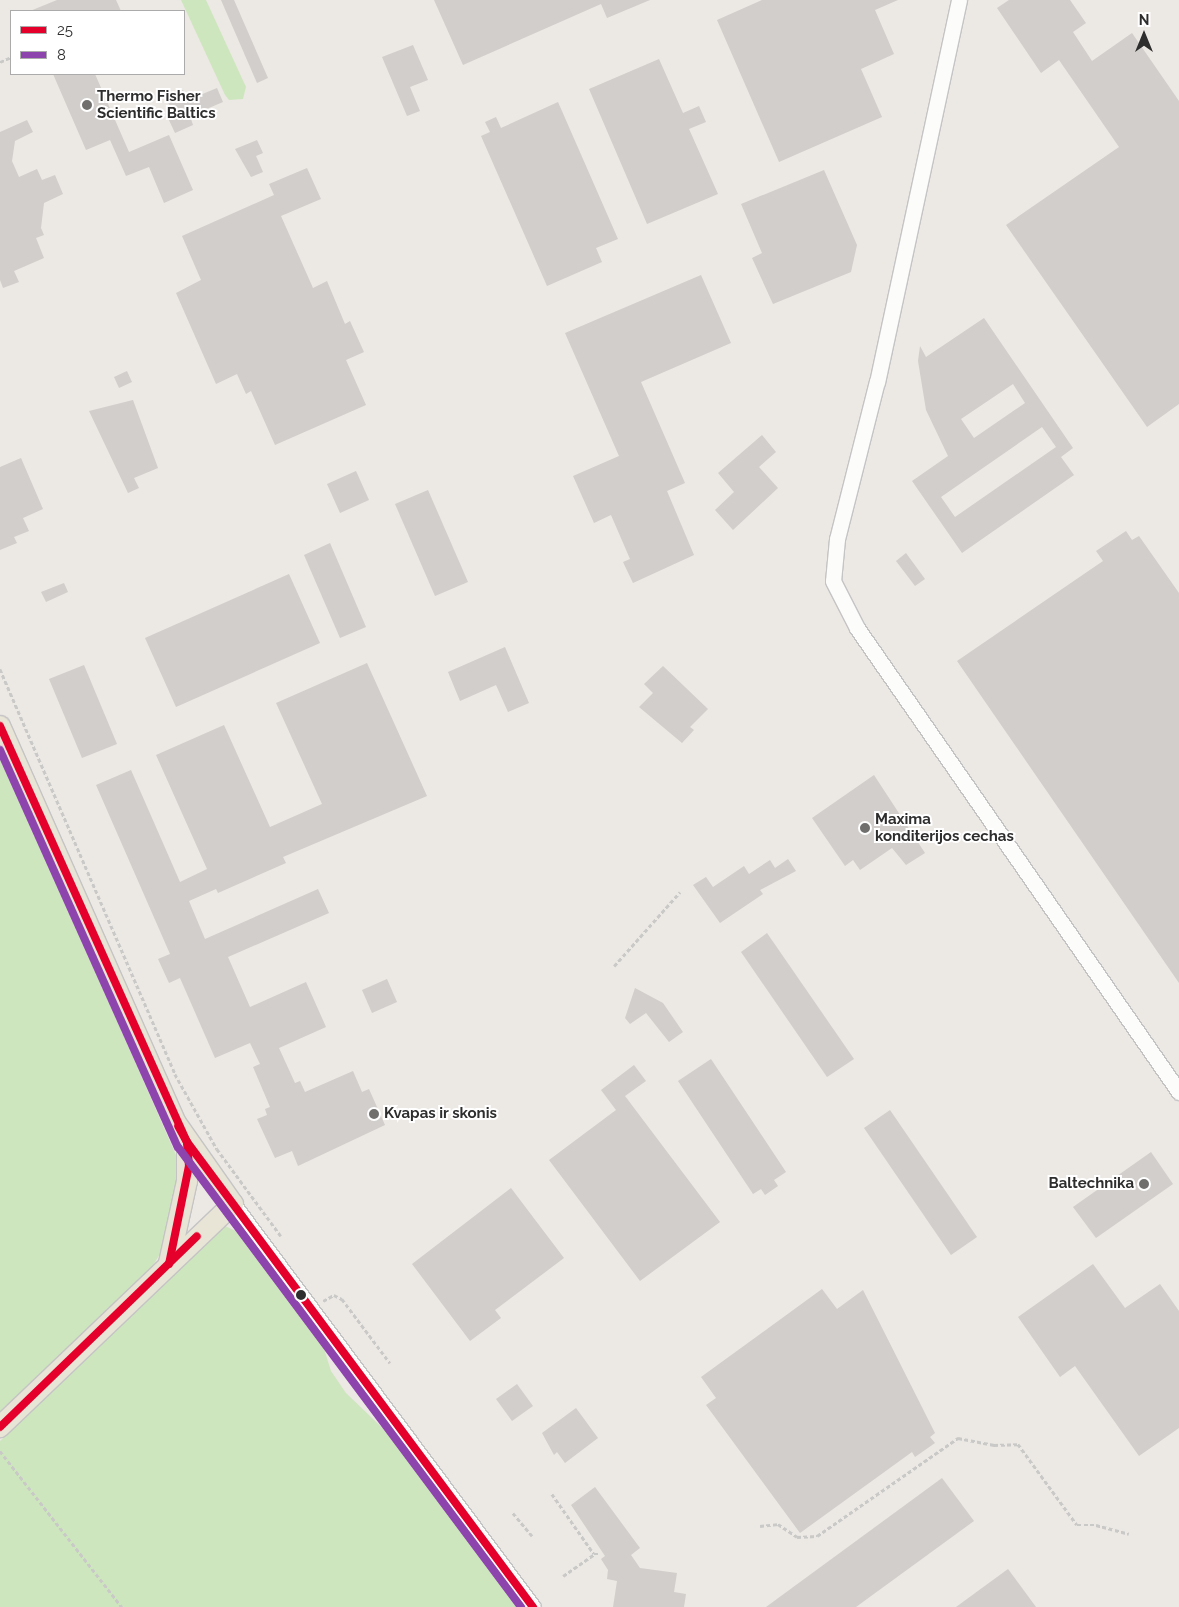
<!DOCTYPE html>
<style>
body{margin:0}
#map{position:relative;width:1179px;height:1607px;overflow:hidden;background:#ece8e4;font-family:Raleway,sans-serif}
div>[style]{position:absolute}
.green>*{inset:0;background:#cee6be}
.building>*{inset:0;background:#d1cecb}
.path>*{height:2.5px;margin-top:-1.25px;transform-origin:0;background:repeating-linear-gradient(90deg,#c9c9c8 0 4px,transparent 0 6.5px)}
.roads{filter:drop-shadow(1px 0 #c5c4c5) drop-shadow(-1px 0 #c5c4c5) drop-shadow(0 1px #c5c4c5) drop-shadow(0 -1px #c5c4c5)}
.minor>*{height:15px;margin:-7.5px;padding:0 7.5px;transform-origin:7.5px;border-radius:7.5px;background:#fcfcfb}
.major>*{height:20px;margin:-10px;padding:0 10px;transform-origin:10px;border-radius:10px;background:#e8e4d6}
.bus-1>*{height:8px;margin:-4px;padding:0 4px;transform-origin:4px;border-radius:4px;background:#e4002b}
.bus-2>*{height:8px;margin:-4px;padding:0 4px;transform-origin:4px;border-radius:4px;background:#8e44ad}
.dots>*{width:14px;height:14px;translate:-50% -50%;box-sizing:border-box;border:2px solid #fff;border-radius:50%}
span{translate:-50% -50%;white-space:nowrap;text-align:center;line-height:1.15;-webkit-text-stroke:4px #fff;paint-order:stroke}
.poi-label{font-size:15px;color:#2e2e2e;font-weight:700}
.left{translate:0 -50%;text-align:left}
.right{translate:-100% -50%;text-align:right}
.legend{position:absolute;left:10px;top:10px;width:175px;height:65px;box-sizing:border-box;background:#fff;border:1px solid #ababab;margin:0;padding:6px 9px;list-style:none;font-size:15px;color:#2e2e2e}
.legend li{display:flex;align-items:center;gap:10px;height:25px}
.legend b{width:25px;border:1px solid #ababab}
.north{position:absolute;left:1119px;top:10px;width:50px;height:50px;-webkit-text-stroke:4px #fff;paint-order:stroke;rotate:0deg;font-size:14px;font-weight:700;line-height:20px;text-align:center;color:#2e2e2e}
.north::after{content:'';display:block;margin:auto;width:18px;height:22px;background:#2e2e2e;clip-path:polygon(50% 0,100% 100%,50% 72%,0 100%)}
</style>
<div id="map">
<div class="green">
<i style="clip-path:polygon(181px 0,206px 0,246px 87px,243px 99px,229px 100px,225px 95px)"></i>
<i style="clip-path:polygon(0 754px,179px 1162px,179px 1174px,172px 1218px,160px 1254px,149px 1272px,0 1416px)"></i>
<i style="clip-path:polygon(225px 1226px,238px 1232px,322px 1342px,331px 1371px,346px 1393px,396px 1441px,519px 1607px,0 1607px,0 1441px,215px 1230px)"></i>
</div>
<div class="building">
<i style="clip-path:polygon(57px 0,116px 0,121px 11px,30px 11px)"></i>
<i style="clip-path:polygon(221px 0,234px 0,268px 78px,257px 83px)"></i>
<i style="clip-path:polygon(434px 0,650px 0,607px 18px,601px 4px,463px 65px)"></i>
<i style="clip-path:polygon(762px 0,898px 0,875px 10px,894px 54px,861px 69px,882px 117px,779px 162px,717px 20px)"></i>
<i style="clip-path:polygon(1009px 0,1070px 0,1086px 23px,1073px 32px,1092px 61px,1132px 33px,1179px 101px,1179px 404px,1147px 427px,1006px 225px,1119px 147px,1059px 60px,1041px 73px,997px 8px)"></i>
<i style="clip-path:polygon(413px 45px,428px 80px,410px 87px,420px 111px,407px 116px,382px 57px)"></i>
<i style="clip-path:polygon(659px 59px,683px 113px,699px 106px,706px 122px,689px 129px,718px 194px,647px 224px,589px 89px)"></i>
<i style="clip-path:polygon(53px 74px,95px 74px,129px 152px,169px 135px,193px 190px,164px 203px,149px 167px,126px 176px,110px 140px,86px 150px)"></i>
<i style="clip-path:polygon(217px 88px,223px 102px,190px 116px,193px 125px,175px 133px,168px 118px,174px 115px,166px 98px,183px 90px,188px 100px)"></i>
<i style="clip-path:polygon(558px 102px,618px 239px,596px 248px,602px 262px,547px 286px,481px 136px,490px 132px,485px 122px,496px 117px,501px 128px)"></i>
<i style="clip-path:polygon(27px 120px,33px 132px,15px 141px,12px 161px,19px 177px,37px 169px,42px 180px,55px 175px,63px 194px,44px 203px,41px 228px,44px 235px,36px 238px,44px 258px,14px 271px,19px 282px,3px 288px,0 280px,0 132px)"></i>
<i style="clip-path:polygon(257px 140px,263px 153px,256px 156px,263px 172px,251px 177px,235px 149px)"></i>
<i style="clip-path:polygon(307px 168px,321px 199px,281px 216px,313px 288px,327px 281px,345px 324px,350px 321px,364px 352px,346px 360px,366px 405px,275px 445px,251px 391px,246px 394px,237px 374px,216px 384px,176px 293px,201px 280px,182px 236px,274px 195px,269px 184px)"></i>
<i style="clip-path:polygon(824px 170px,857px 245px,851px 272px,773px 304px,752px 258px,762px 253px,741px 204px)"></i>
<i style="clip-path:polygon(701px 275px,731px 343px,641px 382px,685px 483px,667px 491px,694px 555px,633px 583px,623px 562px,630px 559px,611px 515px,594px 523px,573px 476px,619px 456px,565px 333px)"></i>
<i style="clip-path:polygon(evenodd,984px 318px,1073px 448px,1061px 457px,1074px 475px,962px 553px,912px 481px,948px 456px,926px 410px,918px 361px,920px 346px,926px 357px,984px 318px,1013px 384px,1025px 403px,974px 438px,961px 419px,1013px 384px,984px 318px,1042px 427px,1056px 447px,955px 517px,941px 497px,1042px 427px)"></i>
<i style="clip-path:polygon(127px 371px,132px 382px,119px 388px,114px 377px)"></i>
<i style="clip-path:polygon(133px 400px,158px 468px,134px 478px,139px 488px,128px 493px,89px 411px)"></i>
<i style="clip-path:polygon(762px 435px,776px 452px,759px 467px,778px 488px,733px 530px,715px 510px,734px 492px,718px 473px)"></i>
<i style="clip-path:polygon(21px 458px,43px 509px,23px 518px,29px 531px,14px 537px,17px 543px,0 550px,0 467px)"></i>
<i style="clip-path:polygon(356px 471px,369px 500px,340px 513px,327px 484px)"></i>
<i style="clip-path:polygon(428px 490px,468px 582px,435px 596px,395px 504px)"></i>
<i style="clip-path:polygon(1126px 531px,1132px 540px,1139px 536px,1179px 593px,1179px 983px,957px 661px,1103px 561px,1096px 551px)"></i>
<i style="clip-path:polygon(330px 543px,366px 627px,340px 638px,304px 555px)"></i>
<i style="clip-path:polygon(906px 553px,925px 579px,915px 586px,896px 561px)"></i>
<i style="clip-path:polygon(289px 574px,320px 643px,176px 707px,145px 638px)"></i>
<i style="clip-path:polygon(64px 583px,68px 592px,46px 602px,41px 592px)"></i>
<i style="clip-path:polygon(505px 647px,529px 703px,508px 712px,496px 685px,460px 701px,448px 672px)"></i>
<i style="clip-path:polygon(367px 663px,427px 796px,283px 857px,286px 863px,218px 893px,216px 889px,189px 901px,205px 939px,318px 889px,329px 913px,228px 957px,250px 1007px,306px 982px,326px 1027px,279px 1048px,295px 1083px,300px 1081px,305px 1092px,353px 1071px,362px 1092px,369px 1089px,385px 1125px,298px 1166px,292px 1151px,275px 1158px,257px 1119px,267px 1115px,265px 1109px,270px 1107px,253px 1067px,260px 1064px,250px 1043px,215px 1058px,180px 978px,169px 983px,158px 959px,170px 954px,96px 785px,131px 770px,180px 882px,207px 869px,156px 755px,224px 725px,270px 827px,322px 804px,276px 703px)"></i>
<i style="clip-path:polygon(84px 665px,117px 744px,82px 758px,49px 679px)"></i>
<i style="clip-path:polygon(663px 666px,708px 709px,690px 727px,694px 730px,682px 743px,639px 707px,653px 693px,644px 684px)"></i>
<i style="clip-path:polygon(874px 775px,925px 853px,906px 865px,892px 848px,860px 870px,853px 860px,845px 866px,812px 818px)"></i>
<i style="clip-path:polygon(788px 859px,796px 871px,760px 890px,763px 894px,720px 923px,693px 885px,706px 877px,713px 887px,744px 866px,749px 874px,770px 860px,775px 868px)"></i>
<i style="clip-path:polygon(767px 933px,854px 1059px,827px 1077px,741px 952px)"></i>
<i style="clip-path:polygon(387px 979px,397px 1002px,372px 1013px,362px 990px)"></i>
<i style="clip-path:polygon(635px 988px,663px 1003px,683px 1032px,669px 1042px,646px 1013px,630px 1024px,625px 1018px)"></i>
<i style="clip-path:polygon(711px 1059px,786px 1172px,774px 1180px,778px 1186px,765px 1195px,761px 1189px,753px 1194px,678px 1081px)"></i>
<i style="clip-path:polygon(634px 1065px,646px 1081px,625px 1096px,720px 1222px,640px 1281px,549px 1160px,616px 1110px,601px 1090px)"></i>
<i style="clip-path:polygon(890px 1110px,977px 1237px,951px 1255px,864px 1128px)"></i>
<i style="clip-path:polygon(1151px 1152px,1173px 1184px,1096px 1238px,1073px 1207px)"></i>
<i style="clip-path:polygon(511px 1188px,564px 1258px,495px 1310px,501px 1318px,470px 1341px,412px 1264px)"></i>
<i style="clip-path:polygon(1093px 1264px,1125px 1308px,1160px 1284px,1179px 1311px,1179px 1428px,1139px 1456px,1075px 1366px,1060px 1377px,1018px 1317px)"></i>
<i style="clip-path:polygon(822px 1289px,837px 1309px,863px 1290px,935px 1433px,930px 1437px,935px 1443px,915px 1457px,912px 1452px,800px 1533px,706px 1405px,716px 1398px,701px 1377px)"></i>
<i style="clip-path:polygon(517px 1384px,533px 1406px,512px 1421px,496px 1399px)"></i>
<i style="clip-path:polygon(576px 1408px,598px 1438px,565px 1463px,557px 1452px,554px 1455px,542px 1433px)"></i>
<i style="clip-path:polygon(942px 1478px,974px 1521px,856px 1607px,766px 1607px)"></i>
<i style="clip-path:polygon(595px 1487px,640px 1548px,631px 1555px,640px 1568px,677px 1573px,674px 1592px,686px 1594px,684px 1607px,613px 1607px,617px 1581px,607px 1579px,608px 1570px,601px 1559px,605px 1556px,571px 1505px)"></i>
<i style="clip-path:polygon(1008px 1569px,1036px 1607px,956px 1607px)"></i>
</div>
<div class="path">
<i style="left:0;top:62px;width:12px;rotate:-24deg"></i>
<i style="left:0;top:669px;width:441px;rotate:66.6deg"></i>
<i style="left:175px;top:1074px;width:86px;rotate:60.8deg"></i>
<i style="left:217px;top:1149px;width:108px;rotate:53.7deg"></i>
<i style="left:614px;top:966px;width:99px;rotate:-48.3deg"></i>
<i style="left:323px;top:1301px;width:13px;rotate:-29deg"></i>
<i style="left:334px;top:1295px;width:9px;rotate:27deg"></i>
<i style="left:342px;top:1299px;width:80px;rotate:53.1deg"></i>
<i style="left:0;top:1451px;width:198px;rotate:52deg"></i>
<i style="left:552px;top:1494px;width:73px;rotate:55deg"></i>
<i style="left:594px;top:1554px;width:6px"></i>
<i style="left:513px;top:1513px;width:30px;rotate:50deg"></i>
<i style="left:760px;top:1526px;width:18px;rotate:-6deg"></i>
<i style="left:778px;top:1524px;width:23px;rotate:34deg"></i>
<i style="left:797px;top:1537px;width:20px;rotate:-3deg"></i>
<i style="left:817px;top:1536px;width:172px;rotate:-34.8deg"></i>
<i style="left:958px;top:1438px;width:37px;rotate:11deg"></i>
<i style="left:994px;top:1445px;width:24px;rotate:-2deg"></i>
<i style="left:1018px;top:1444px;width:100px;rotate:53.9deg"></i>
<i style="left:1077px;top:1525px;width:19px"></i>
<i style="left:1096px;top:1525px;width:34px;rotate:15deg"></i>
<i style="left:563px;top:1576px;width:38px;rotate:-35deg"></i>
</div>
<div class="roads">
<div class="minor">
<i style="left:959px;top:0;width:390px;rotate:102.1deg"></i>
<i style="left:877px;top:381px;width:163px;rotate:104.2deg"></i>
<i style="left:837px;top:539px;width:42px;rotate:95.4deg"></i>
<i style="left:833px;top:581px;width:53px;rotate:62.9deg"></i>
<i style="left:857px;top:628px;width:565px;rotate:55.24deg"></i>
<i style="left:233px;top:1204px;width:502px;rotate:53.34deg"></i>
</div>
<div class="major">
<i style="left:0;top:726px;width:434px;rotate:66.1deg"></i>
<i style="left:176px;top:1123px;width:99px;rotate:54.9deg"></i>
<i style="left:233px;top:1204px;width:323px;rotate:136.3deg"></i>
<i style="left:169px;top:1263px;width:84px;rotate:-77.6deg"></i>
<i style="left:187px;top:1181px;width:39px;rotate:-90deg"></i>
</div>
</div>
<div class="bus-1">
<i style="left:0;top:726px;width:456px;rotate:65.8deg"></i>
<i style="left:187px;top:1142px;width:580px;rotate:53.35deg"></i>
<i style="left:169px;top:1264px;width:100px;rotate:-78.5deg"></i>
<i style="left:189px;top:1166px;width:24px;rotate:-95deg"></i>
<i style="left:187px;top:1142px;width:18px;rotate:-119deg"></i>
<i style="left:0;top:1427px;width:274px;rotate:-44.1deg"></i>
</div>
<div class="bus-2">
<i style="left:0;top:750px;width:435px;rotate:65.9deg"></i>
<i style="left:178px;top:1147px;width:574px;rotate:53.29deg"></i>
</div>
<div class="dots">
<i style="left:87px;top:105px;background:#706f6e"></i>
<i style="left:865px;top:828px;background:#706f6e"></i>
<i style="left:374px;top:1114px;background:#706f6e"></i>
<i style="left:1144px;top:1184px;background:#706f6e"></i>
<i style="left:301px;top:1295px;background:#2e2e2e"></i>
</div>
<div class="poi-label">
<span class="left" style="left:97px;top:105px">Thermo Fisher<br>Scientific Baltics</span>
<span class="left" style="left:875px;top:828px">Maxima<br>konditerijos cechas</span>
<span class="left" style="left:384px;top:1114px">Kvapas ir skonis</span>
<span class="right" style="left:1134px;top:1184px">Baltechnika</span>
</div>
<ul class="legend">
<li><b style="height:6px;background:#e4002b"></b>25</li>
<li><b style="height:6px;background:#8e44ad"></b>8</li>
</ul>
<div class="north">N</div>
</div>
